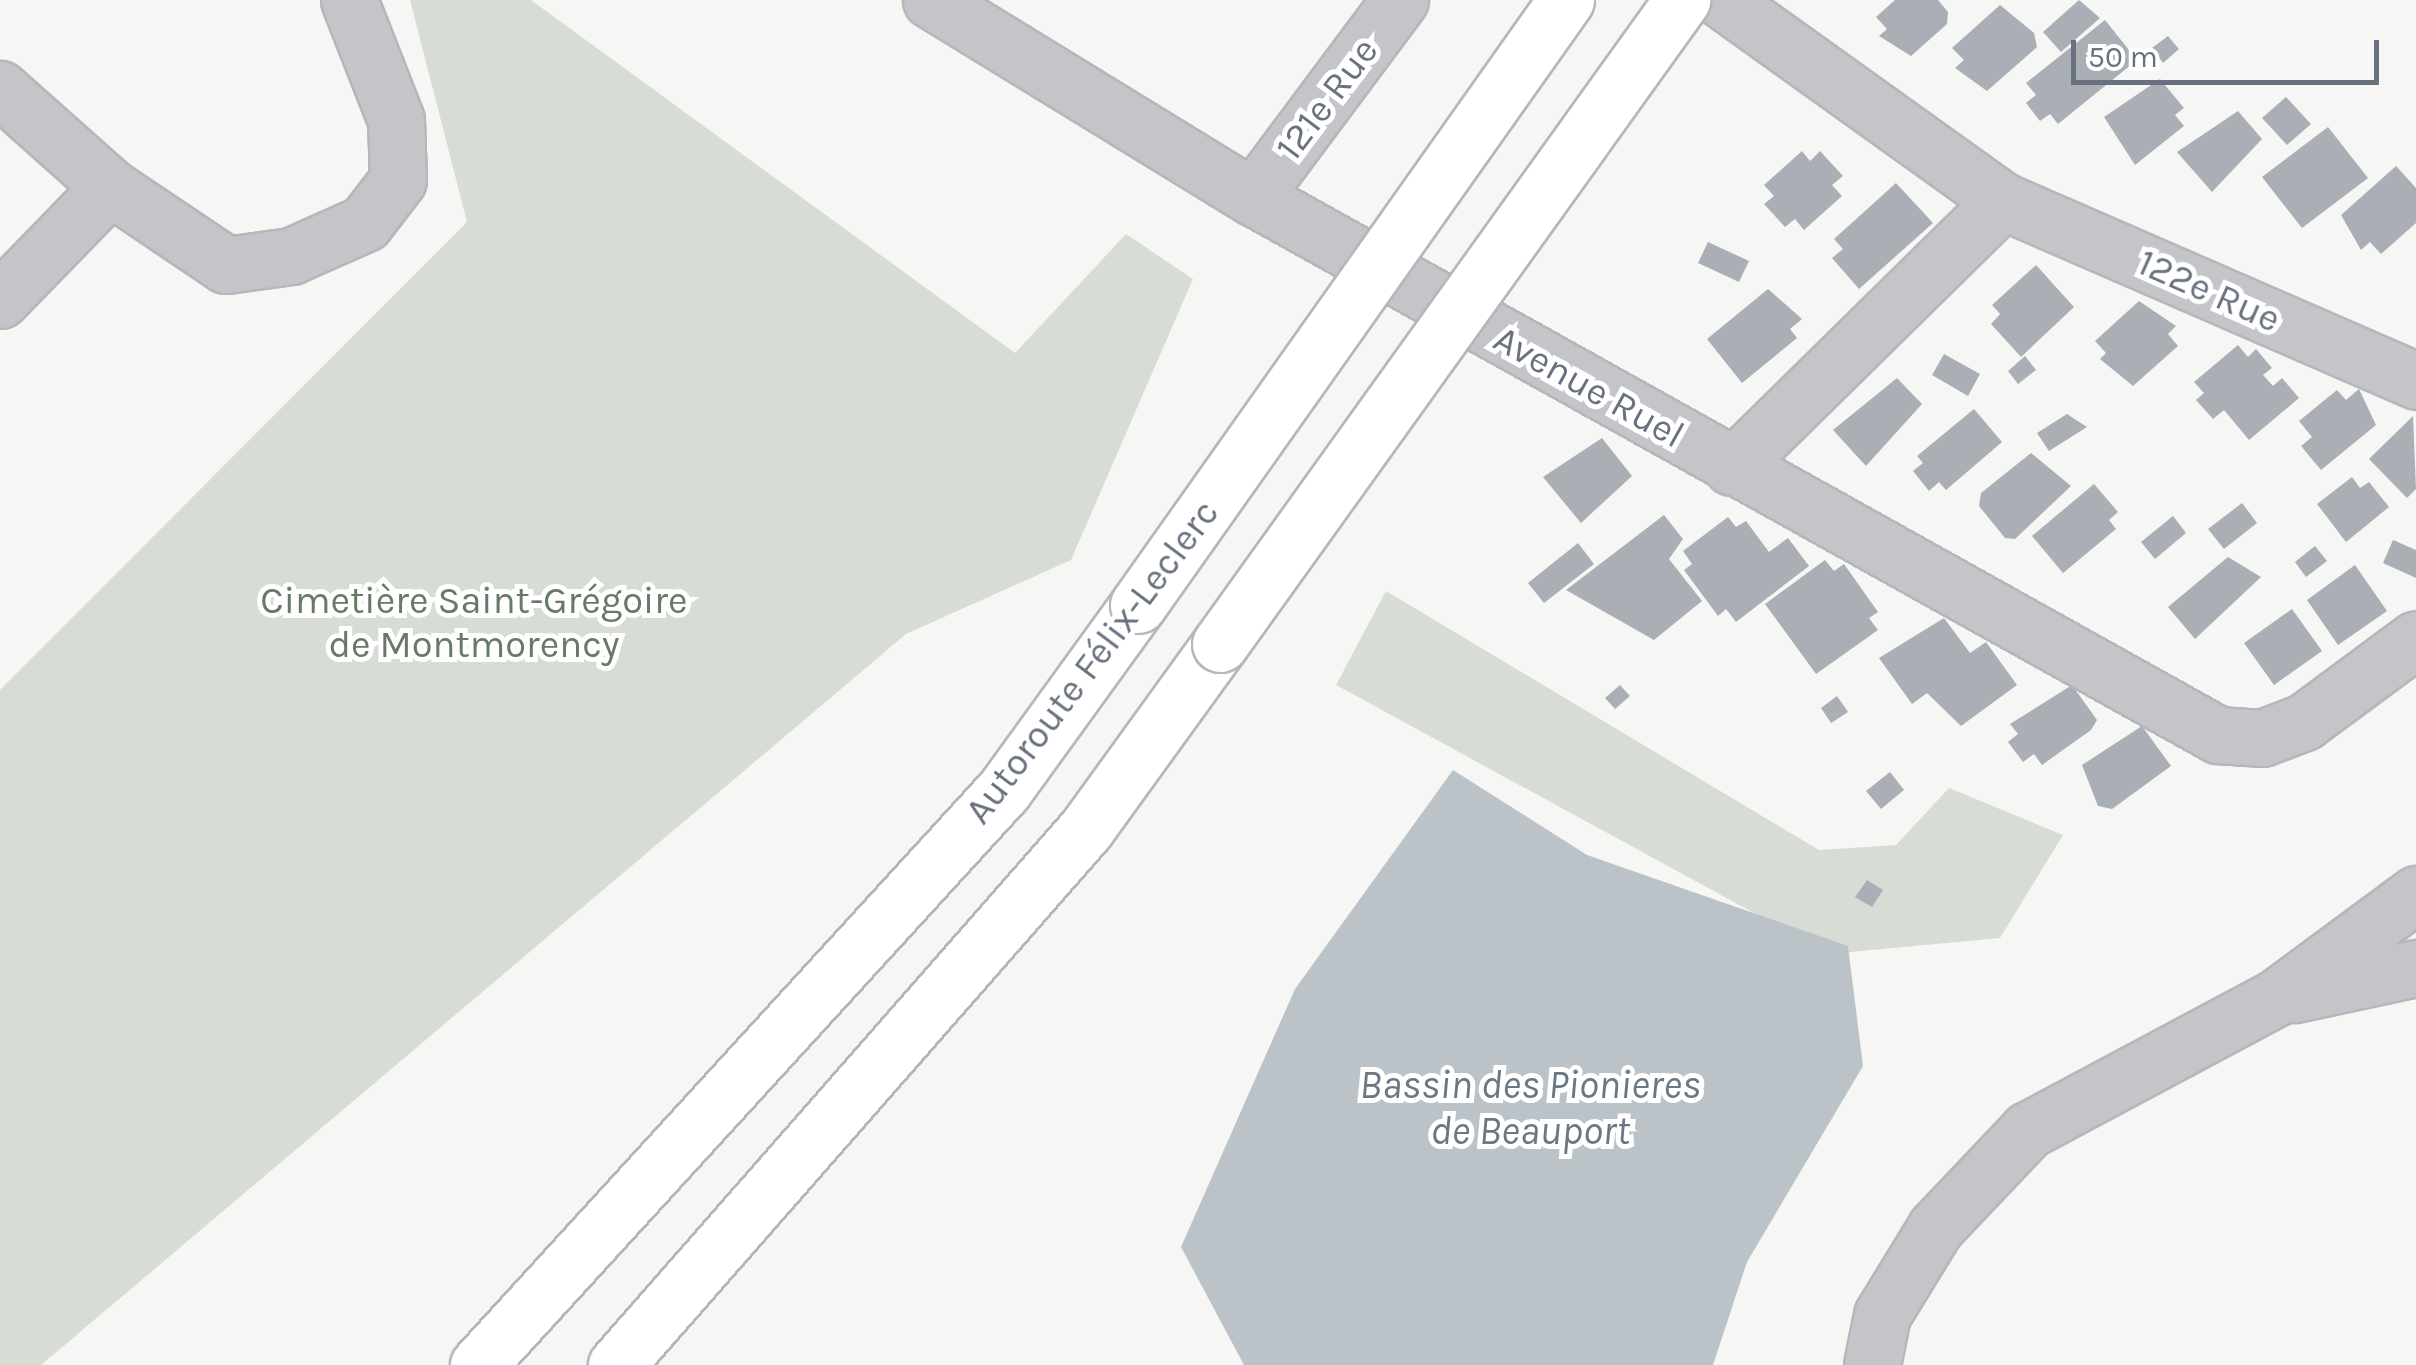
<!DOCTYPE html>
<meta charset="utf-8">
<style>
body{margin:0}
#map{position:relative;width:2416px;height:1365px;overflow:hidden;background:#f6f6f4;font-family:Karla,sans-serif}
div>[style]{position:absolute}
.green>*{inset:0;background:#d7ddd5}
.water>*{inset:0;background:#bcc3c8}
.building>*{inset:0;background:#aaaeb5}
.roads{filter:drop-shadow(2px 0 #b5b7bb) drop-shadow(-2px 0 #b5b7bb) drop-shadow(0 2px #b5b7bb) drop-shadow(0 -2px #b5b7bb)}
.minor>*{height:55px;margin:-27.5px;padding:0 27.5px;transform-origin:27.5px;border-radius:27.5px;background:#c3c5c8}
.highway>*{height:55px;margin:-27.5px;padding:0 27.5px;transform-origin:27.5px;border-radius:27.5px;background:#fff}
.bridges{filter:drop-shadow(2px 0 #b5b7bb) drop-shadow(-2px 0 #b5b7bb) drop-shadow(0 2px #b5b7bb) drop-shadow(0 -2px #b5b7bb)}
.highway-bridge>*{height:55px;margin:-27.5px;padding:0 27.5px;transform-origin:27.5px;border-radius:27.5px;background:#fff}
span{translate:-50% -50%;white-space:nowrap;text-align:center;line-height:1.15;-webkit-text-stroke:10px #fff;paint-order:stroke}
.street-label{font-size:38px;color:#697181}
.park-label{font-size:38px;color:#677967}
.water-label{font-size:40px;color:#697884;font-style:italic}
.scale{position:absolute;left:2071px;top:40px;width:308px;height:45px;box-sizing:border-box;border:5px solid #697181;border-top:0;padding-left:12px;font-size:30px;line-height:35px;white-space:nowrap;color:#697181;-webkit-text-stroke:8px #fff;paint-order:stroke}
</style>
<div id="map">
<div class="green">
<i style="clip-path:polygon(410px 0,531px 0,1015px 353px,1126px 234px,1193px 279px,1071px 560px,906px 634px,41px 1365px,0 1365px,0 690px,467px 222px)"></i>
<i style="clip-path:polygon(1386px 591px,1819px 850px,1896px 845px,1949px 788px,2063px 835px,2000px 938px,1829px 954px,1336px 685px)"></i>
</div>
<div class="water">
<i style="clip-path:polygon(1453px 770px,1587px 855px,1848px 946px,1863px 1066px,1747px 1262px,1713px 1365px,1244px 1365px,1181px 1247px,1295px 989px)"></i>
</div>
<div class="building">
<i style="clip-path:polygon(1895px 0,1938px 0,1948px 12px,1947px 24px,1911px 56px,1879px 36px,1887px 29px,1876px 17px)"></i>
<i style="clip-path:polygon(2079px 0,2100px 18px,2061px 52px,2043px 32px)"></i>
<i style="clip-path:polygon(2000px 5px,2034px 33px,2037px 47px,1987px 91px,1955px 68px,1964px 60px,1952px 48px)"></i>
<i style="clip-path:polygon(2105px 20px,2137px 60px,2058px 124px,2050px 114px,2040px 121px,2026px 103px,2036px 95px,2026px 83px)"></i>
<i style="clip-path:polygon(2168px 36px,2179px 49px,2163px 63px,2152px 48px)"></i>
<i style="clip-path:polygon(2160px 79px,2184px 108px,2175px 115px,2184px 126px,2135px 165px,2104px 117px)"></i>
<i style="clip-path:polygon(2286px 97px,2311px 124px,2287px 145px,2262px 118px)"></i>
<i style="clip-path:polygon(2238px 111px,2262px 139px,2212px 192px,2177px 152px)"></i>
<i style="clip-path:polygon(2328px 127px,2368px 178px,2302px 228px,2262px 177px)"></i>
<i style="clip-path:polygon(1802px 151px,1810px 161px,1820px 151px,1843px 176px,1832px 185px,1842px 196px,1804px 230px,1795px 219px,1785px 227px,1764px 204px,1774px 196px,1764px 185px)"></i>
<i style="clip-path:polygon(2396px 166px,2416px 188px,2416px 223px,2381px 254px,2370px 242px,2361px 250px,2341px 215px)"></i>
<i style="clip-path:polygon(1896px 183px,1933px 223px,1859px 289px,1832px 258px,1843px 249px,1834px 239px)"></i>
<i style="clip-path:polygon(1708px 242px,1749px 261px,1739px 282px,1698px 263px)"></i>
<i style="clip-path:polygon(2036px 265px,2074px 307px,2021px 357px,1991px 324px,2000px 314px,1992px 305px)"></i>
<i style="clip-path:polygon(1768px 289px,1802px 319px,1790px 329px,1797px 338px,1742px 383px,1707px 339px)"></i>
<i style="clip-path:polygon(2139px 301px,2176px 326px,2168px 334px,2178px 346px,2133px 386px,2100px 359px,2106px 353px,2095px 341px)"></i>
<i style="clip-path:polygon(2238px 345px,2248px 357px,2256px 349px,2272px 368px,2263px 375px,2273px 386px,2282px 378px,2299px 398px,2249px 440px,2224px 410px,2213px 419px,2196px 400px,2204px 393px,2194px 382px)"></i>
<i style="clip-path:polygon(1944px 354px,1980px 374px,1968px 396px,1932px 375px)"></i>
<i style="clip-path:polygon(2025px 356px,2036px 370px,2018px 384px,2008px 371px)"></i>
<i style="clip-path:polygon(1897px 378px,1922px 404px,1866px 466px,1833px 430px)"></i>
<i style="clip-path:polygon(2359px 389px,2376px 425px,2321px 470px,2301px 446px,2312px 437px,2299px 421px,2337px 390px,2346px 400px)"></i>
<i style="clip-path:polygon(1974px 409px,2002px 442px,1946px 490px,1939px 482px,1929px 491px,1913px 471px,1923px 463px,1917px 456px)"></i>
<i style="clip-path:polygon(2067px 414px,2087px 427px,2049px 451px,2037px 433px)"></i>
<i style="clip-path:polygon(2413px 416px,2416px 489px,2407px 498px,2369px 459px)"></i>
<i style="clip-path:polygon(1602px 438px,1632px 476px,1581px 523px,1543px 477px)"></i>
<i style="clip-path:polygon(2031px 453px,2071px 486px,2015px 539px,2005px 538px,1979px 506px,1981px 493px)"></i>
<i style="clip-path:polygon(2352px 477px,2360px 488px,2369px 482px,2389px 507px,2346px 542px,2317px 504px)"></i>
<i style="clip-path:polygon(2094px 484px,2118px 512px,2109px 520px,2116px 529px,2063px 573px,2032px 536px)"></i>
<i style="clip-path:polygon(2242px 503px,2257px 523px,2224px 549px,2208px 529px)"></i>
<i style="clip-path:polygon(1664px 515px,1683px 539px,1669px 559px,1702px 601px,1654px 640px,1566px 590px)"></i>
<i style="clip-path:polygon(2173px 516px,2186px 533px,2155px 559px,2141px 542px)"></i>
<i style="clip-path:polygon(1728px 517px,1736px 527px,1746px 521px,1769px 552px,1788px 538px,1809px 566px,1736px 622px,1726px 609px,1718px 616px,1684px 570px,1692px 564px,1683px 551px)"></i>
<i style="clip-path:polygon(2393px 540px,2416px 550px,2416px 578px,2383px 563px)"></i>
<i style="clip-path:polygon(1578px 543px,1594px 564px,1544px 603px,1528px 583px)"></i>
<i style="clip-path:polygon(2315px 546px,2327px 561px,2306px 577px,2295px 562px)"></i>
<i style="clip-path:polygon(2228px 557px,2261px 577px,2195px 639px,2168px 607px)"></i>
<i style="clip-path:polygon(1825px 560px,1834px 571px,1844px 564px,1878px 612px,1869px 618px,1878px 630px,1816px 674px,1765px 604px)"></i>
<i style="clip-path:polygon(2355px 565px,2387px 611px,2338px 645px,2307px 600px)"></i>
<i style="clip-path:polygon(2292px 609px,2322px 651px,2274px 685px,2244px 643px)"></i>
<i style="clip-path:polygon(1944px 618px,1970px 653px,1986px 642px,2017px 685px,1961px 726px,1927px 693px,1912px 704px,1879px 658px)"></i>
<i style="clip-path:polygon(1620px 685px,1630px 696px,1615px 709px,1605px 698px)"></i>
<i style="clip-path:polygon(2072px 685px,2097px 720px,2091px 730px,2042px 765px,2034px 754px,2023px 762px,2008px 742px,2018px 734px,2010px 724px)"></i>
<i style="clip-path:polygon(1837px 696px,1848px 712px,1831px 723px,1821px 708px)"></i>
<i style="clip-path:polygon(2142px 726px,2171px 766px,2112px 809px,2098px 806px,2082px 765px)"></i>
<i style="clip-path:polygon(1890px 772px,1904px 790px,1881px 809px,1866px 791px)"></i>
<i style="clip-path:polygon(1867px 880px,1883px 890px,1872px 907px,1855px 897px)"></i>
</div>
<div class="roads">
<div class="minor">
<i style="left:931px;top:0;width:377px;rotate:31.5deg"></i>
<i style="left:1253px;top:197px;width:1105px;rotate:29.14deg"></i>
<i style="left:2218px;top:735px;width:44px;rotate:3.9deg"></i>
<i style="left:2262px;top:738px;width:45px;rotate:-20.9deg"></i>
<i style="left:2304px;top:722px;width:139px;rotate:-36.5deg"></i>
<i style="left:1722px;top:0;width:345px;rotate:35.6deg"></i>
<i style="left:2003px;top:201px;width:451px;rotate:23.5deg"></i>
<i style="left:0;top:89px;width:147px;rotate:41.7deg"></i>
<i style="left:110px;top:187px;width:140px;rotate:33.9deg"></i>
<i style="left:226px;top:265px;width:66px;rotate:-7.9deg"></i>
<i style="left:291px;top:256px;width:81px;rotate:-24deg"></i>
<i style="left:365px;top:223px;width:54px;rotate:-52.5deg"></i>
<i style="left:398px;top:180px;width:60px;rotate:-91.9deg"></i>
<i style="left:396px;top:120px;width:129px;rotate:-111.4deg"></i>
<i style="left:1253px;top:197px;width:246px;rotate:-53.3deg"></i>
<i style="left:0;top:300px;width:158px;rotate:-45.8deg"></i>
<i style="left:1732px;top:467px;width:380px;rotate:-44.5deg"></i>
<i style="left:2295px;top:994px;width:124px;rotate:-12.1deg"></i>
<i style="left:1872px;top:1365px;width:51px;rotate:-78.7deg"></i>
<i style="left:1882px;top:1315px;width:103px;rotate:-58.5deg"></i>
<i style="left:1936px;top:1227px;width:134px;rotate:-46.5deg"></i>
<i style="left:2028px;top:1130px;width:282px;rotate:-28.1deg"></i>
<i style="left:2277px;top:997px;width:173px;rotate:-36.5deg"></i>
</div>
<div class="highway">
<i style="left:478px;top:1365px;width:779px;rotate:-47.55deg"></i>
<i style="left:1004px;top:790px;width:228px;rotate:-54.1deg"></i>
<i style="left:616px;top:1365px;width:713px;rotate:-48.75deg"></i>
<i style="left:1086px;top:829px;width:228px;rotate:-54.1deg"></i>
</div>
</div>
<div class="bridges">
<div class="highway-bridge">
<i style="left:1138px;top:605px;width:741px;rotate:-54.72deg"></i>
<i style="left:1220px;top:644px;width:793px;rotate:-54.34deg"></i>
</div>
</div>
<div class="street-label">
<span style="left:1327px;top:99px;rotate:-53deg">121e Rue</span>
<span style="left:2209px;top:291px;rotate:24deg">122e Rue</span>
<span style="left:1589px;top:387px;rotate:29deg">Avenue Ruel</span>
<span style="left:1092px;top:662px;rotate:-53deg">Autoroute Félix-Leclerc</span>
</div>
<div class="park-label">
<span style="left:474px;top:623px">Cimetière Saint-Grégoire<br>de Montmorency</span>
</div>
<div class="water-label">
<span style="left:1530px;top:1108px">Bassin des Pionieres<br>de Beauport</span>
</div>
<div class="scale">50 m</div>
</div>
